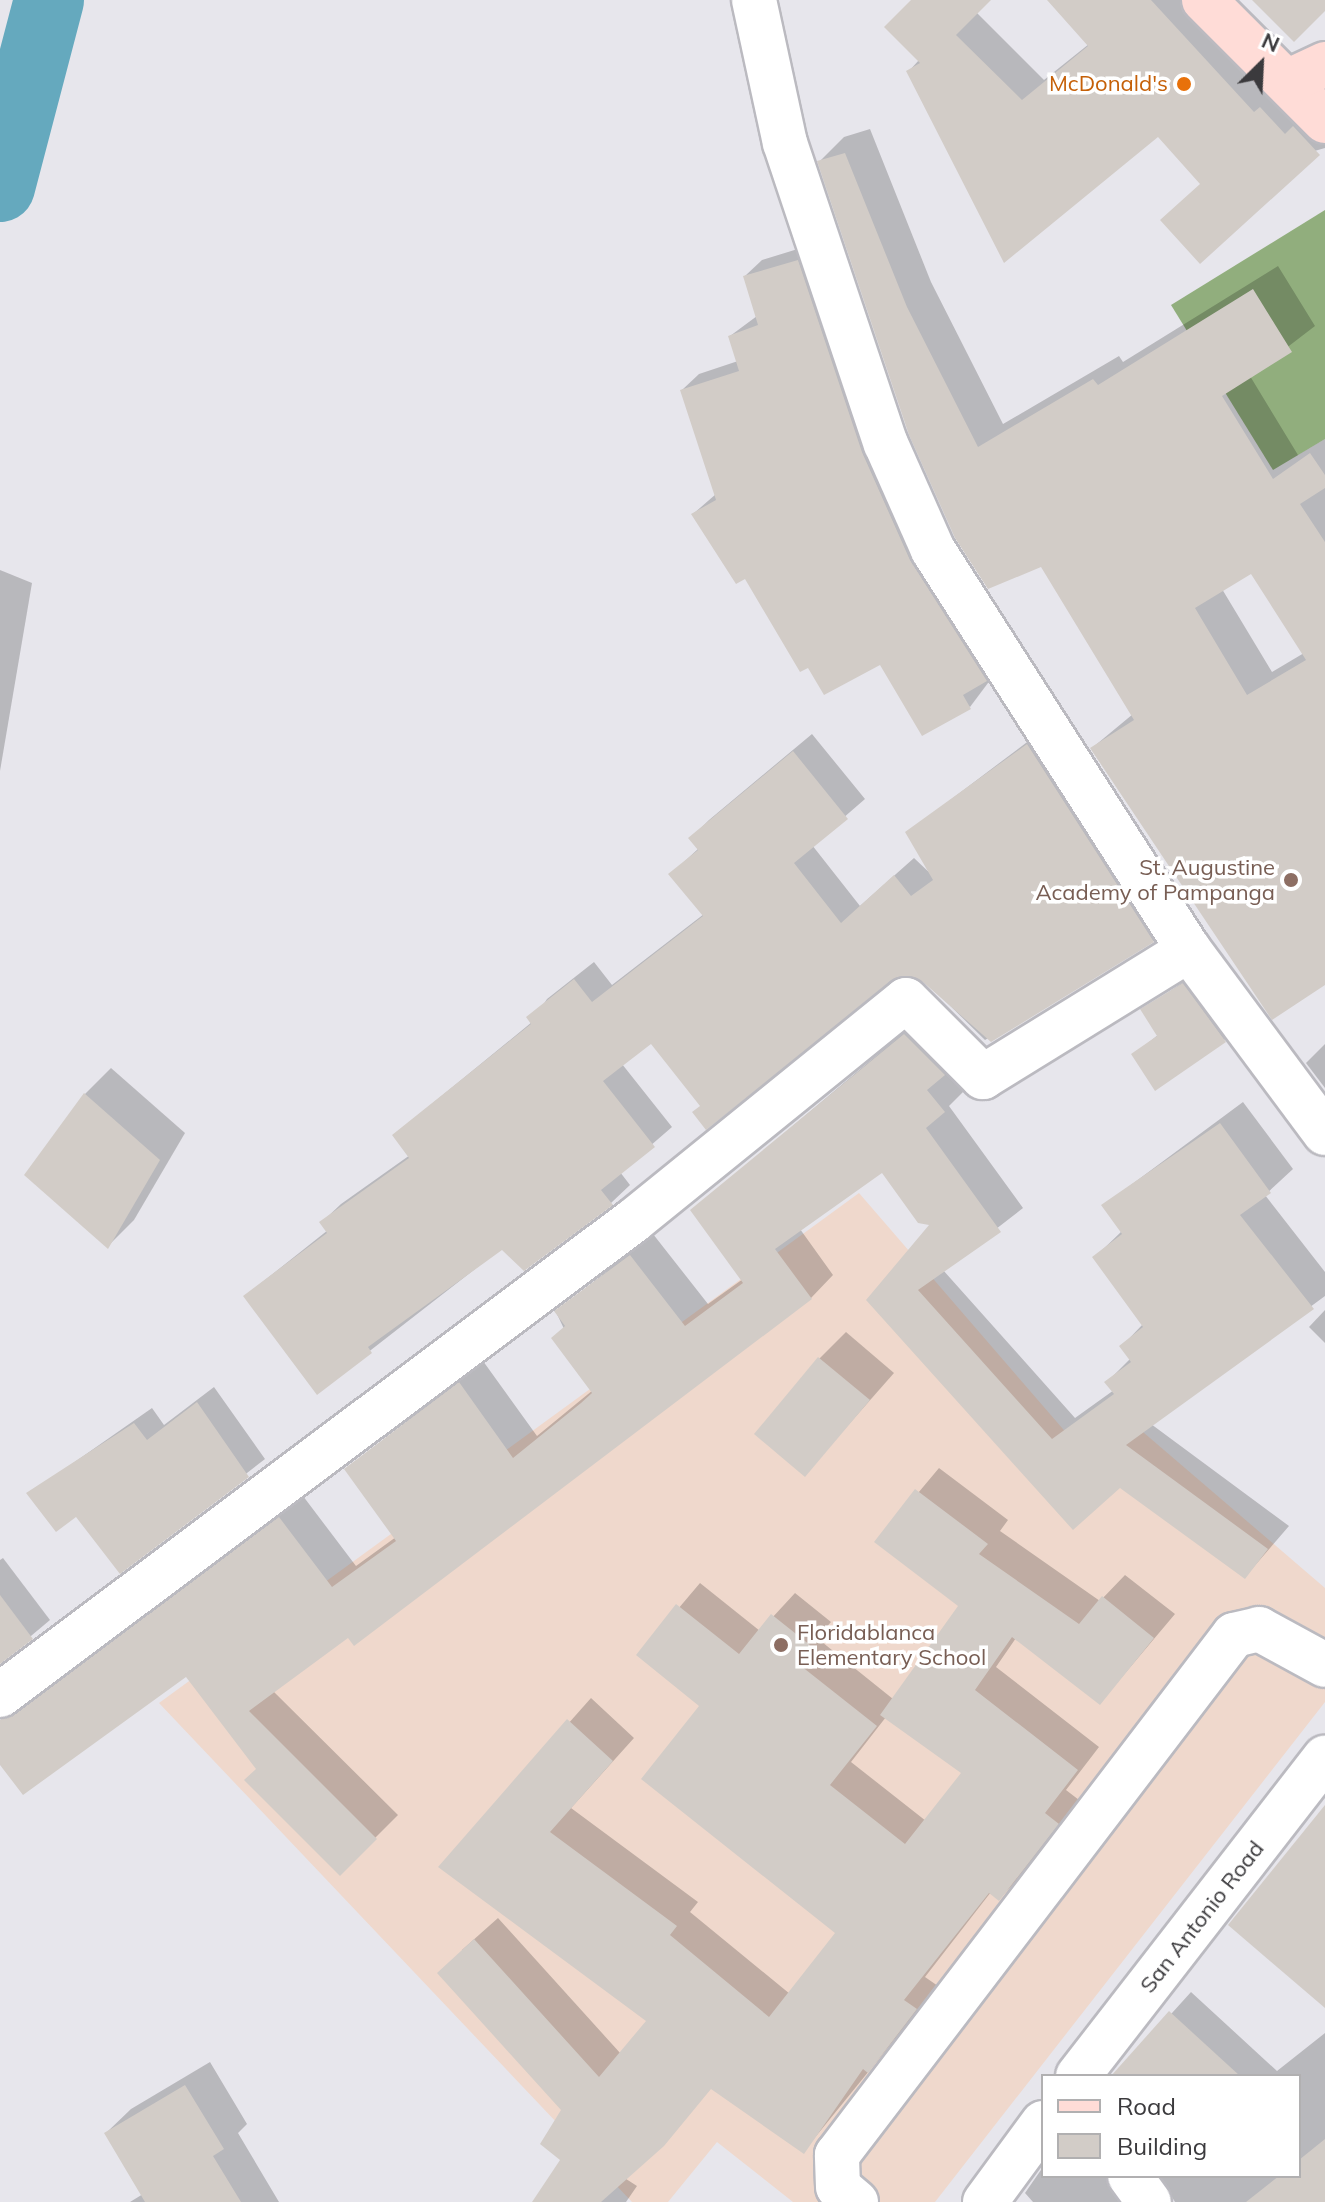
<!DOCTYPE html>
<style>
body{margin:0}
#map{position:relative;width:1325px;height:2202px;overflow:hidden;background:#e7e6ec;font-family:Mulish,sans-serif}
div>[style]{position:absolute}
.education>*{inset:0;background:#efd8cc}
.forest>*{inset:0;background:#91ae7d}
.shadow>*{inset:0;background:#0003}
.river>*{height:70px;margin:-35px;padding:0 35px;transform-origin:35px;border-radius:35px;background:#65a9be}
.building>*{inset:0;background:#d2ccc7}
.roads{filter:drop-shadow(2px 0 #bbbac0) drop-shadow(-2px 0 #bbbac0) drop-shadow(0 2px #bbbac0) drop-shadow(0 -2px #bbbac0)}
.minor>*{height:44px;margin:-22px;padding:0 22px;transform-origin:22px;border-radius:22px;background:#fff}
.major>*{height:44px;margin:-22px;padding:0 22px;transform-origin:22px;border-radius:22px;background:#ffdcd7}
.dots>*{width:22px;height:22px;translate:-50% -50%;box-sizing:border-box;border:4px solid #fff;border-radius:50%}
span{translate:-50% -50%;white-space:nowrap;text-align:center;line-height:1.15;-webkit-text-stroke:7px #fff;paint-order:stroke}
.food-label{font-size:22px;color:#c56008}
.right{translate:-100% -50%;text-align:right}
.education-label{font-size:22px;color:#785e54}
.left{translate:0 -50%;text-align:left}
.street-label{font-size:22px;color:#3b3a3d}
.legend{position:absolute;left:1041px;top:2074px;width:260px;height:104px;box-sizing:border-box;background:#fff;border:2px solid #b1b0b1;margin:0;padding:10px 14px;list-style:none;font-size:24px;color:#3b3a3d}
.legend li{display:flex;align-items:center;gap:16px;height:40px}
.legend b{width:40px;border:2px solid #b1b0b1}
.north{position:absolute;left:1221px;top:24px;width:80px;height:80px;-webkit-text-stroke:6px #fff;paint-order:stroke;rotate:24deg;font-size:22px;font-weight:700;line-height:32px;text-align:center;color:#3b3a3d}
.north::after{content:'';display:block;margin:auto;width:28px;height:36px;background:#3b3a3d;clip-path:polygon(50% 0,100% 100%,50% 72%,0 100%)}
</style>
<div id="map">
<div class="education">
<i style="clip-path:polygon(859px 1193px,1082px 1451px,1136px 1426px,1325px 1588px,1325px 1702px,935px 2202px,793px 2202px,717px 2142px,668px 2202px,632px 2202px,159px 1703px)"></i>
</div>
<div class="forest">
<i style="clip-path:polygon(1325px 210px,1325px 439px,1273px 470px,1171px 305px)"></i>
</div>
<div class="shadow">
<i style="clip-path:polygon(913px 0,988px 0,976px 12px,1044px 80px,1089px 44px,1050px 0,1190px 0,1325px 116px,1325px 148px,1202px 183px,1158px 134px,1005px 260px,909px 71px,919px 60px)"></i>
<i style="clip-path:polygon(evenodd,870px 129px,931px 282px,1003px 424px,1119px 356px,1123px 362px,1278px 266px,1315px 326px,1250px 376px,1298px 455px,1325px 439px,1325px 983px,1272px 1017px,1092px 748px,1133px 714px,1041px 565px,820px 161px,844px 137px,870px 129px,1251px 572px,1304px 653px,1272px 672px,1222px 589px,1251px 572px)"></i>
<i style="clip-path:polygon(814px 244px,1003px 663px,970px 707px,746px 576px,693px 514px,716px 494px,682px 390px,699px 374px,738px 361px,730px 336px,757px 316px,745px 276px,762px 260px)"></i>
<i style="clip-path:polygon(0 570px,32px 583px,0 771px)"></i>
<i style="clip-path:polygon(1047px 727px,1172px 922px,1153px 940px,985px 1040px,924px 980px,900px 973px,702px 1105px,651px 1041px,622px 1064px,672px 1127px,620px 1172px,630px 1185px,611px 1203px,502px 1248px,317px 1392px,245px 1296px,328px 1230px,322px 1222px,341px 1204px,410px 1155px,394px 1135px,532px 1022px,547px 999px,594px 962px,612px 985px,704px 914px,671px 874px,699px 848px,691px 838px,709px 820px,812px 734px,865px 799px,812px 845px,860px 906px,914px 858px,933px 876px,908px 832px)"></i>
<i style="clip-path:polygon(1192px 976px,1234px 1033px,1155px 1088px,1133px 1055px,1158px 1035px,1143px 1010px)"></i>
<i style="clip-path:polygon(928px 1012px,967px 1088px,949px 1106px,1023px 1208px,943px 1270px,1075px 1418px,1114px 1390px,1107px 1382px,1131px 1358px,1122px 1346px,1143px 1324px,1095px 1257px,1122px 1231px,1104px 1205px,1243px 1102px,1293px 1169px,1265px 1195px,1325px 1272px,1325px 1296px,1151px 1424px,1289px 1526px,1245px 1577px,1120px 1485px,1073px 1527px,868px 1300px,932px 1224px,883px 1170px,800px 1229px,833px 1275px,811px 1298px,273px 1691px,398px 1815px,340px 1873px,186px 1674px,37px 1694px,303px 1496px,356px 1566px,396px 1537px,347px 1469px,483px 1361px,537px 1436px,593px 1390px,556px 1312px,653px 1234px,708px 1304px,743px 1279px,692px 1211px)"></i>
<i style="clip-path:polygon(1325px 1044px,1325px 1088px,1306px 1063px)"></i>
<i style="clip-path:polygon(111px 1068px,185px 1133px,134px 1220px,108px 1246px,85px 1094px)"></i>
<i style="clip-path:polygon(1325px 1310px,1325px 1343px,1309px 1327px)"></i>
<i style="clip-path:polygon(846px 1332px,894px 1373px,805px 1474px,819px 1359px)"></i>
<i style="clip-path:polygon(214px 1387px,265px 1459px,121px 1571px,77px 1514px,29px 1494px,152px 1408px,164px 1425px)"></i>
<i style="clip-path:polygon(evenodd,939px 1468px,1008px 1520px,1000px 1531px,1100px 1601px,1125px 1575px,1175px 1614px,1100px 1703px,1016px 1638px,996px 1667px,1099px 1747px,1066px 1790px,1079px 1800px,1021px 1876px,999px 1899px,991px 1892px,925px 1977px,938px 1986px,804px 2151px,711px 2087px,623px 2177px,637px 2186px,626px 2202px,535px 2202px,563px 2159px,564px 2110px,462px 1950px,498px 1918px,621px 2054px,649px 2021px,441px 1867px,591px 1698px,634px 1738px,571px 1808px,698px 1902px,690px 1912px,790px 1994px,837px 1933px,702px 1706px,639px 1655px,700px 1583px,760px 1631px,795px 1593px,831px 1622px,817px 1638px,893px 1699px,960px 1605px,877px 1542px,939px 1468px,886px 1717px,964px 1772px,926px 1821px,851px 1762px,886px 1717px)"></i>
<i style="clip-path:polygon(3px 1558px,50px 1620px,0 1662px,0 1560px)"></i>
<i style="clip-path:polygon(1191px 1992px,1277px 2071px,1325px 2033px,1325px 2202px,1175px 2202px,1159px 2176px,1299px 2176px,1299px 2076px,1115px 2076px)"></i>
<i style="clip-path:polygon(210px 2062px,247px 2124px,238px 2133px,279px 2202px,130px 2202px,143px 2194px,106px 2133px,131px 2109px)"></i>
<i style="clip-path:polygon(1043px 2167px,1043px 2176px,1135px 2176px,1157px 2202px,1033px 2202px,1025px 2193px)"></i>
</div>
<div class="river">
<i style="left:0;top:187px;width:193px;rotate:-75.3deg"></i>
</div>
<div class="building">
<i style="clip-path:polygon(911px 0,991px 0,956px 35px,1022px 100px,1088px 46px,1047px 0,1151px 0,1254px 112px,1260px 107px,1285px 134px,1293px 126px,1320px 155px,1200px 264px,1160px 220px,1200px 184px,1158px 137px,1004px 263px,906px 71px,920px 63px,884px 27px)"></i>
<i style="clip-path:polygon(1252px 0,1325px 0,1325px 11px,1294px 42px)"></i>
<i style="clip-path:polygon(evenodd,845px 153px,907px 307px,978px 447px,1093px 379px,1098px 385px,1253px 289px,1292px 352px,1222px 396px,1273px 479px,1310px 453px,1325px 475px,1325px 488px,1300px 504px,1325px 542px,1325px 985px,1272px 1020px,1090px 748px,1134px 720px,1041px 567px,988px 589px,955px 538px,909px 435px,817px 161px,845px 153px,1251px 574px,1306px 660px,1247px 695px,1195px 608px,1251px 574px)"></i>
<i style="clip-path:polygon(798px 260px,862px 452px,910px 560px,987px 681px,963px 695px,971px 709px,922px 736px,880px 665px,824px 695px,808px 668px,800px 672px,745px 579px,736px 584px,691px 514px,716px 500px,680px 390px,739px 371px,728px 336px,758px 325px,743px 276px)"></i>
<i style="clip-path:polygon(1027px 744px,1154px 942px,991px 1042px,923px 982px,901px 976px,706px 1130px,692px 1112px,700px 1106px,651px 1044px,603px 1081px,655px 1147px,601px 1190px,613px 1205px,524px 1271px,502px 1250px,368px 1347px,372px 1353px,317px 1395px,243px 1296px,327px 1233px,319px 1222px,409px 1158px,392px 1135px,531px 1024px,526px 1017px,574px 979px,592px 1002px,703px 916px,668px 874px,698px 850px,688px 838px,793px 751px,848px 819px,794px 863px,841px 923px,894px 875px,911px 896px,933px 880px,905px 832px)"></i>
<i style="clip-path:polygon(1183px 983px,1226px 1042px,1155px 1091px,1131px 1054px,1157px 1036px,1140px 1009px)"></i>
<i style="clip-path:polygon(904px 1034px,945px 1075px,927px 1090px,945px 1112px,926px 1128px,1001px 1232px,918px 1290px,1052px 1439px,1114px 1394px,1104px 1382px,1131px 1362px,1119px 1346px,1143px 1327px,1092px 1257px,1122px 1234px,1101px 1205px,1220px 1123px,1271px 1193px,1240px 1215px,1314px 1309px,1126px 1445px,1268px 1549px,1245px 1579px,1120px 1488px,1073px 1530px,866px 1300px,929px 1225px,918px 1223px,882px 1173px,775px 1249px,812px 1299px,354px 1646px,348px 1638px,249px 1711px,377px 1839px,340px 1876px,244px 1780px,256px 1769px,186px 1677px,23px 1795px,0 1765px,0 1720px,279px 1517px,332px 1587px,396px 1541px,344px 1469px,459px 1382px,513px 1458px,581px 1403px,592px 1393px,551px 1338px,565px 1326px,554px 1311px,630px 1255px,685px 1326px,743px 1283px,690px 1210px)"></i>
<i style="clip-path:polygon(84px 1093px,160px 1160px,108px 1249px,24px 1175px)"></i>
<i style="clip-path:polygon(818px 1357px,870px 1400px,805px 1477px,754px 1434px)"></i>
<i style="clip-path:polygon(197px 1402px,249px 1477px,120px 1574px,76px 1517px,56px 1532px,26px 1493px,134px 1423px,147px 1440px)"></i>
<i style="clip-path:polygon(915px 1489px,988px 1544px,979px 1554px,1079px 1624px,1102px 1596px,1154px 1638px,1100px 1705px,1012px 1637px,975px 1690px,1078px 1770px,1045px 1813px,1059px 1824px,999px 1901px,989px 1893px,904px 2000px,917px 2009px,868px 2073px,863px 2069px,804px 2154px,711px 2089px,664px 2146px,601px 2202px,532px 2202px,560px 2160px,540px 2144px,561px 2110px,437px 1973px,474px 1939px,599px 2077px,646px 2021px,438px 1867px,567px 1719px,613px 1761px,550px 1832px,677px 1926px,670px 1935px,769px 2017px,835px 1933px,641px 1779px,699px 1706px,636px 1655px,676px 1604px,739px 1654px,771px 1614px,810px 1645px,796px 1662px,877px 1726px,830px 1785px,905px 1844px,961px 1773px,880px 1715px,958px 1606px,874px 1542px)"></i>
<i style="clip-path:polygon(0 1595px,33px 1639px,0 1664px)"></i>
<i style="clip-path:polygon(1325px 1805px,1325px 2008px,1228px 1925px)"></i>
<i style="clip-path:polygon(1169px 2011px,1240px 2076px,1111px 2076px)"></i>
<i style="clip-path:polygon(185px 2085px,224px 2149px,213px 2156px,241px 2202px,145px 2202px,104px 2133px)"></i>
<i style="clip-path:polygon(1325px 2139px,1325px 2202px,1246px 2202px,1279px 2176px,1299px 2176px,1299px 2160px)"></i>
</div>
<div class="roads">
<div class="minor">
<i style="left:754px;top:0;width:146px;rotate:77.8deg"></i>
<i style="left:785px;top:143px;width:317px;rotate:71.5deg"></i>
<i style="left:886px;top:444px;width:116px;rotate:66.1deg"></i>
<i style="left:933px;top:550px;width:475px;rotate:57.4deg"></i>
<i style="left:1189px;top:950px;width:228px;rotate:53.4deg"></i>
<i style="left:0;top:1695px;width:791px;rotate:-36.83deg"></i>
<i style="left:633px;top:1221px;width:351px;rotate:-39deg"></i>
<i style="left:906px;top:1000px;width:109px;rotate:45deg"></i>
<i style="left:983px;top:1077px;width:242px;rotate:-31.7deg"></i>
<i style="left:1078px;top:2076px;width:403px;rotate:-52.2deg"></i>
<i style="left:1130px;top:2176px;width:32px;rotate:54deg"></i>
<i style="left:856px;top:2202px;width:23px;rotate:-140deg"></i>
<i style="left:838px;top:2187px;width:32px;rotate:-92deg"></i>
<i style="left:837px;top:2155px;width:654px;rotate:-52.64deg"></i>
<i style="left:1234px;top:1635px;width:26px;rotate:-13deg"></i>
<i style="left:1259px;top:1629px;width:75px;rotate:28.6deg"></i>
<i style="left:985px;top:2202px;width:98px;rotate:-53.7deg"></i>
</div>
<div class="major">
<i style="left:1204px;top:0;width:171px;rotate:45deg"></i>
<i style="left:1287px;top:82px;width:42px;rotate:-25.3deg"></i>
</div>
</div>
<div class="dots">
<i style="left:1184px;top:84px;background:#e8710a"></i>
<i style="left:1291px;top:880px;background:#8d6e63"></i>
<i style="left:781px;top:1645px;background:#8d6e63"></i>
</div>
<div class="food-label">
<span class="right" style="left:1168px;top:84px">McDonald's</span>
</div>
<div class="education-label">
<span class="right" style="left:1275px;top:880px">St. Augustine<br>Academy of Pampanga</span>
<span class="left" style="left:797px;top:1645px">Floridablanca<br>Elementary School</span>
</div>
<div class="street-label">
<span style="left:1202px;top:1917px;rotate:-52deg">San Antonio Road</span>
</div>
<ul class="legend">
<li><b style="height:10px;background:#ffdcd7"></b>Road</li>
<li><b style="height:22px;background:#d2ccc7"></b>Building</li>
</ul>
<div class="north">N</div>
</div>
